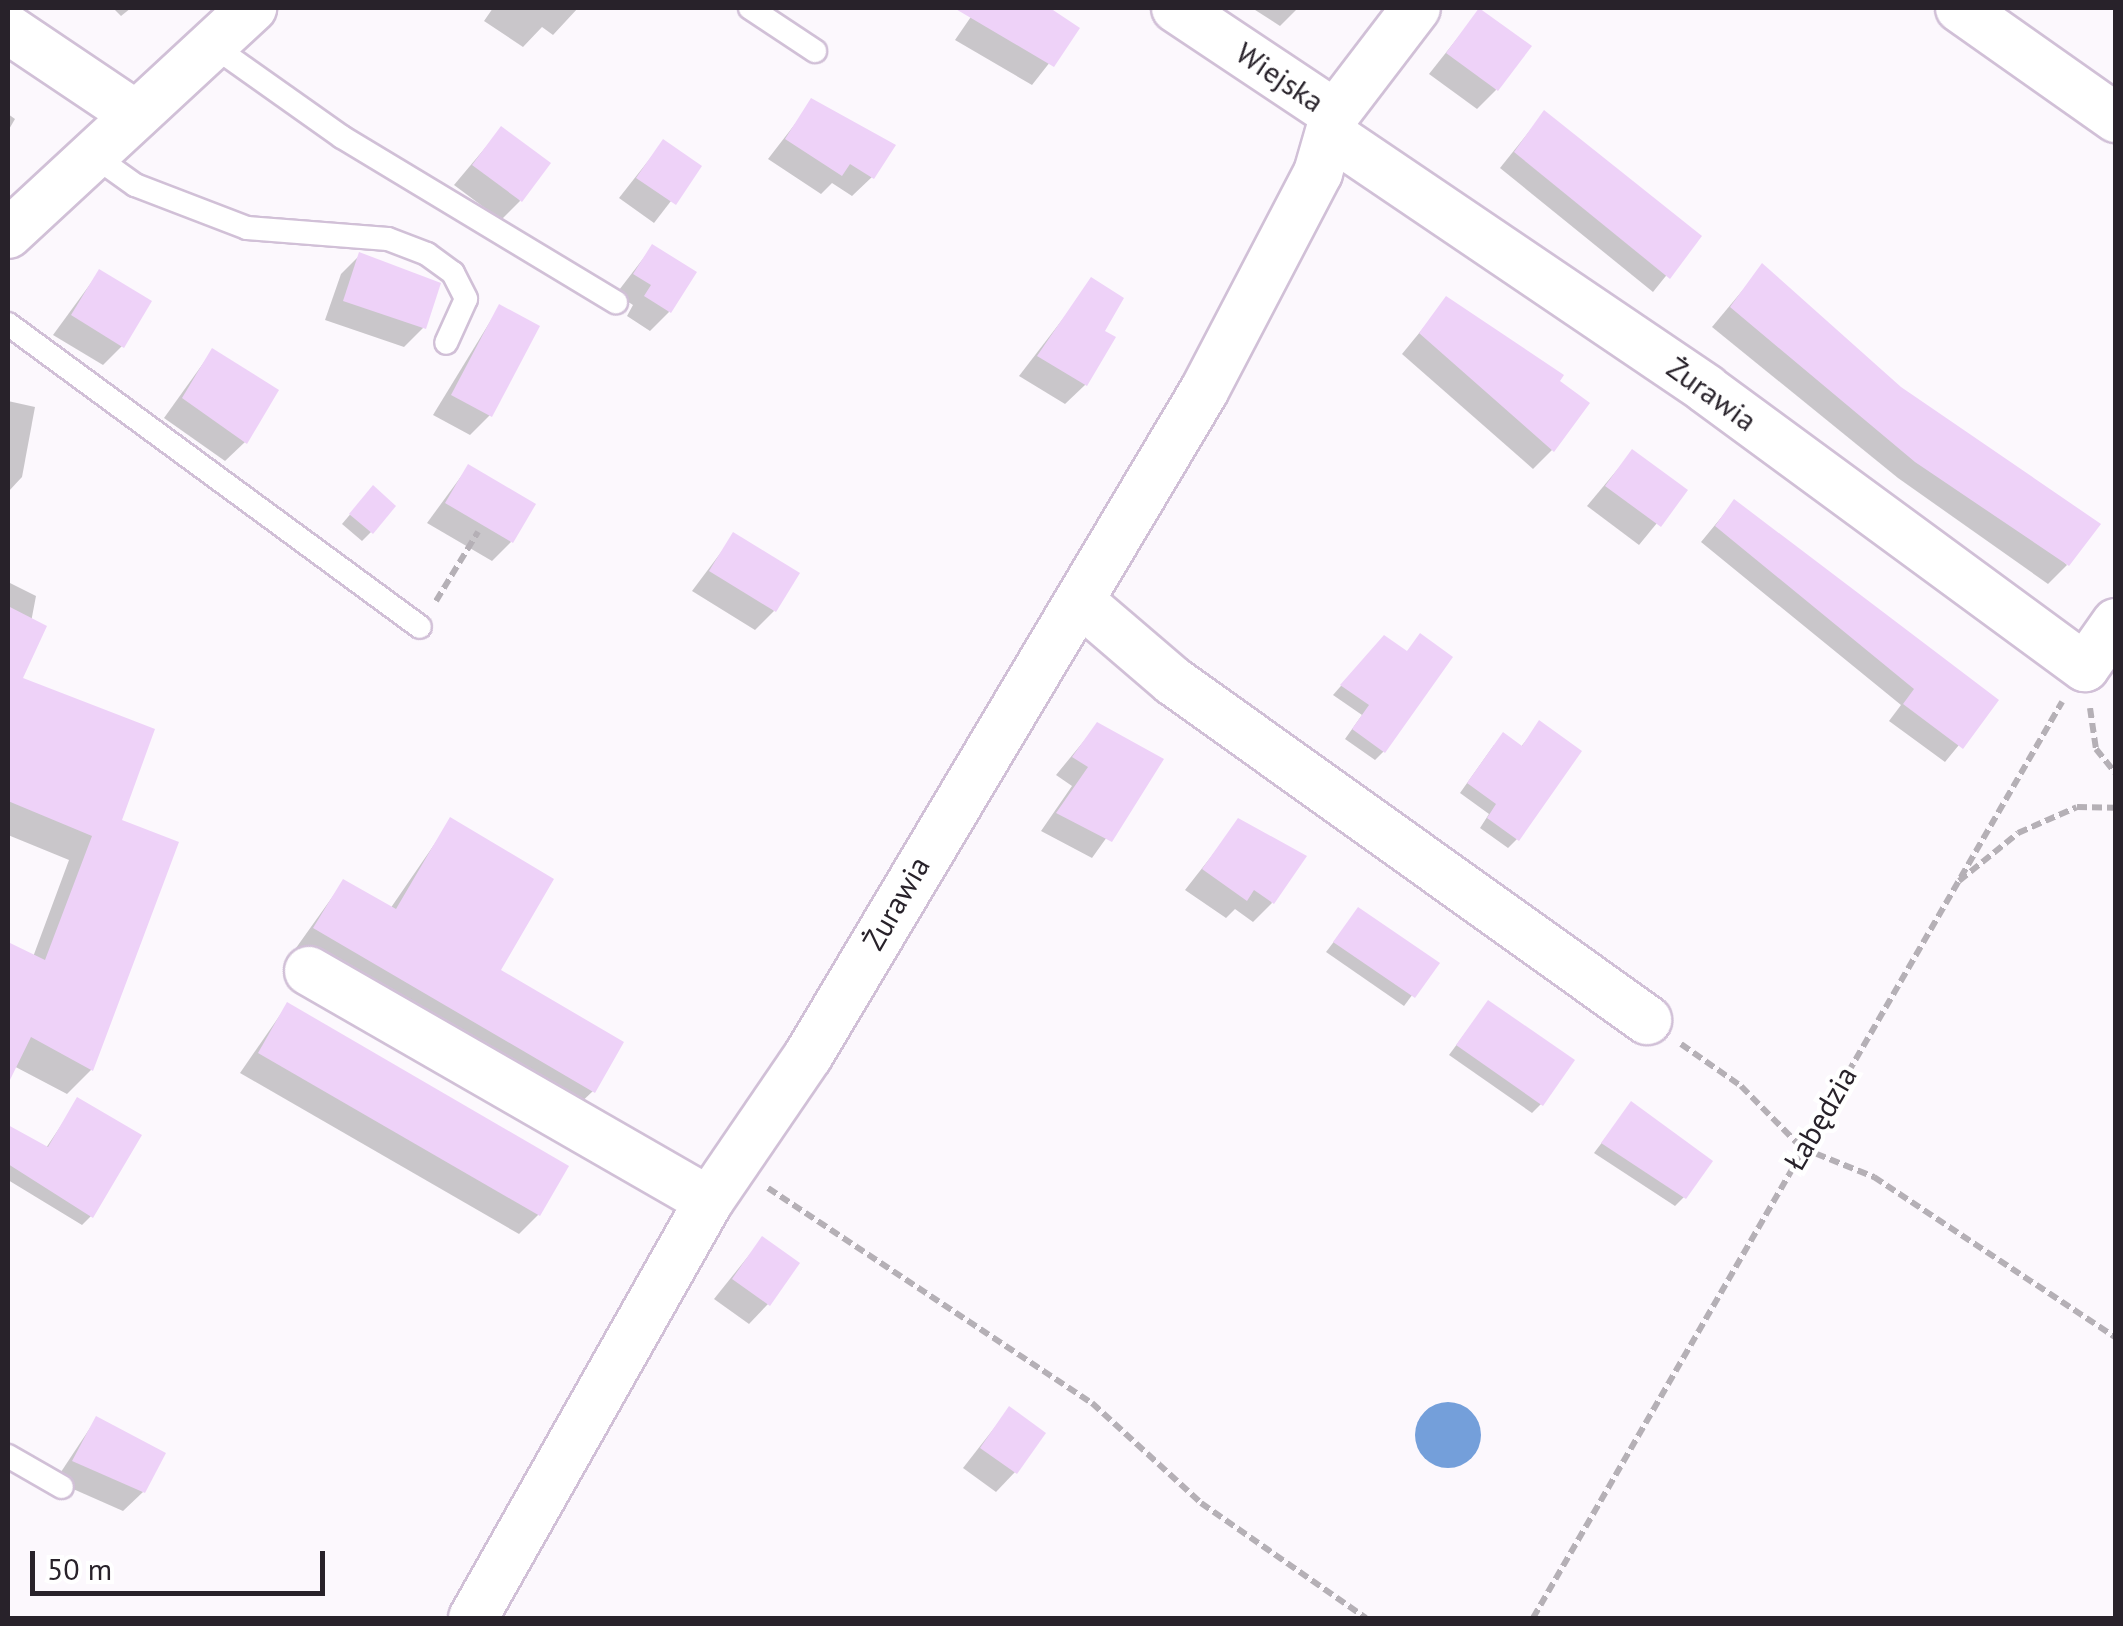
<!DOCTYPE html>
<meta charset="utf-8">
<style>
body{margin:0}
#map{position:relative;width:2123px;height:1626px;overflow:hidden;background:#fcf8fd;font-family:"PT Sans",sans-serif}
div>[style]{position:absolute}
.water>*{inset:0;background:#749fda}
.round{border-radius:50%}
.shadow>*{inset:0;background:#0003}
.building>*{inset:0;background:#eed2f8}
.path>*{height:6px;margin-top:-3px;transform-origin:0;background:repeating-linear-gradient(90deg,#b5b0b6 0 10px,transparent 0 15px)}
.roads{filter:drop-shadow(2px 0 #d1c0d7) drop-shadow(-2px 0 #d1c0d7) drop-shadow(0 2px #d1c0d7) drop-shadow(0 -2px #d1c0d7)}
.service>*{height:22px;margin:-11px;padding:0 11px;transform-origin:11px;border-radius:11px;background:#fff}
.minor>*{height:48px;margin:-24px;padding:0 24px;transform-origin:24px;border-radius:24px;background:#fff}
span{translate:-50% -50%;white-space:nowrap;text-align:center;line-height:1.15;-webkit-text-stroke:9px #fff;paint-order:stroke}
.street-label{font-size:30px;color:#28222a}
.frame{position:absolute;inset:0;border:10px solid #28222a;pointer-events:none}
.scale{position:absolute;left:30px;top:1551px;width:295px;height:45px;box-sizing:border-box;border:5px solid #28222a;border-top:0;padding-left:12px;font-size:30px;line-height:35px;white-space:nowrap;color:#28222a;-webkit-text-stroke:8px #fff;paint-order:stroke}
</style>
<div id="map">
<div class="water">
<i class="round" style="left:1415px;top:1402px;width:66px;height:66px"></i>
</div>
<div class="shadow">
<i style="clip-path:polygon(113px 8px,131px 8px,121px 16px)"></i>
<i style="clip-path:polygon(493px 8px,578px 8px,553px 35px,542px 27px,523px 47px,484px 21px)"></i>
<i style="clip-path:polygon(977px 8px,1048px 8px,1076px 29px,1032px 85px,955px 40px)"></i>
<i style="clip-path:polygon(1252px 8px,1298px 8px,1280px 26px)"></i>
<i style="clip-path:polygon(1479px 11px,1496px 90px,1477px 109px,1429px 74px)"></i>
<i style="clip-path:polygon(812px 102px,872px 177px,852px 196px,832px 183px,821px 194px,768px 159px)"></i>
<i style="clip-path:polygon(1544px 113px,1698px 236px,1653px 292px,1500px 168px)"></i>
<i style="clip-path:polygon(8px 114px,15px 119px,8px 131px)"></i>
<i style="clip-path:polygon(501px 129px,520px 201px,501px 220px,454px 185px)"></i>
<i style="clip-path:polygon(663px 142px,698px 166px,654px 223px,619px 198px)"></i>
<i style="clip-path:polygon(652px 247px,669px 312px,650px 331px,627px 316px,633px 305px,616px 294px)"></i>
<i style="clip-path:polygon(360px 255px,424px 327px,404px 347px,325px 320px,341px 274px)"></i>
<i style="clip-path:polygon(1762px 267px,2067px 565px,2048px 584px,1898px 478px,1712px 327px)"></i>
<i style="clip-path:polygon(99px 272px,122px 346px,103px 365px,53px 335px)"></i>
<i style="clip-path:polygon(1092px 281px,1101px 332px,1085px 385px,1065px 404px,1019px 376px)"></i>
<i style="clip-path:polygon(1447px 299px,1556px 382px,1552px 450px,1533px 469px,1402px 354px)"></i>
<i style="clip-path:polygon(499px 307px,490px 415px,470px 435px,433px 415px)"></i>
<i style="clip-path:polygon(212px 351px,245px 442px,225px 461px,164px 418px)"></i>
<i style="clip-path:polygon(8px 401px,35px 407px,22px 477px,8px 492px)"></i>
<i style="clip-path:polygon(1632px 452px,1684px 490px,1639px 545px,1587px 506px)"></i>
<i style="clip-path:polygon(468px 467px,511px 542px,492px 561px,427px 523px)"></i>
<i style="clip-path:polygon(364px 498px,371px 532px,362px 541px,342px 524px)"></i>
<i style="clip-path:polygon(1734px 502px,1995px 701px,1945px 762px,1889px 721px,1901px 705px,1701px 542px)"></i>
<i style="clip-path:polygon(734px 535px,774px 611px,755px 630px,692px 591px)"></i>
<i style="clip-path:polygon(8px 582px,36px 596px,20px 680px,118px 822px,91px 1070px,67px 1094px,8px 1063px,8px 944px,33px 957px,69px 860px,8px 835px)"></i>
<i style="clip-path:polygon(1420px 636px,1384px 751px,1375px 760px,1345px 739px,1362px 715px,1333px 695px,1375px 647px,1406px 653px)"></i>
<i style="clip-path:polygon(1539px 724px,1517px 839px,1508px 848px,1480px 828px,1489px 814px,1460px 793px,1494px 745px,1520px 748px)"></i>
<i style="clip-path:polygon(1097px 725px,1162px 760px,1092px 858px,1041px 831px,1072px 786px,1056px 775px)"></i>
<i style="clip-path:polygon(451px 820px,497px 971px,593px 1091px,573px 1110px,296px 948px,343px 882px,390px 909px)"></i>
<i style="clip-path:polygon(1239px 821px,1272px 903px,1253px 922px,1235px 909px,1226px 918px,1185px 890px)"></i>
<i style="clip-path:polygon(1358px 910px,1436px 963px,1404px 1006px,1326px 952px)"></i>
<i style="clip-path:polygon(287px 1005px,565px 1167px,538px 1215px,519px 1234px,240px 1073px)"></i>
<i style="clip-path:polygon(1480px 1013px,1541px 1104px,1532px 1113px,1449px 1055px)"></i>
<i style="clip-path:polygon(78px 1100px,91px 1216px,82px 1225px,8px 1180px,8px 1127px,46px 1148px)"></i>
<i style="clip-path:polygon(1631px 1104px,1684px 1197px,1675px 1206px,1594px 1153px)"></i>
<i style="clip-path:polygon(762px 1239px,768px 1304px,749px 1324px,714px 1299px)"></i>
<i style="clip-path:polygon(1009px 1409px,1015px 1472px,996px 1492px,963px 1468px)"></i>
<i style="clip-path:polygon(96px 1419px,143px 1492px,123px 1511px,55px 1481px)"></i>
</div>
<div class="building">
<i style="clip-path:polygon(954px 8px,1050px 8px,1080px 28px,1054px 67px)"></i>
<i style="clip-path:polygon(1479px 8px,1532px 46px,1498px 91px,1446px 53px)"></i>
<i style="clip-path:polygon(811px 98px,896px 145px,874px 179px,850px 164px,842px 176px,785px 139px)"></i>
<i style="clip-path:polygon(1544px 110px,1702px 236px,1670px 279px,1514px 152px)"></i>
<i style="clip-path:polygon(501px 126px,551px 163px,522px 202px,472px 165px)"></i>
<i style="clip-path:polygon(663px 139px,702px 166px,676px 205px,636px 178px)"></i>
<i style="clip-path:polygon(652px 244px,697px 272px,671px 313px,644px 296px,651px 285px,633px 274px)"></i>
<i style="clip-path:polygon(359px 252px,441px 283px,426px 329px,343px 301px)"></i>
<i style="clip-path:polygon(1762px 263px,1901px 387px,2101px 524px,2069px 566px,1915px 462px,1730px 307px)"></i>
<i style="clip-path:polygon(99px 269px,152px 301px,124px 348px,71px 315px)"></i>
<i style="clip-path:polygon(1091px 277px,1124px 298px,1105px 331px,1116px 337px,1087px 386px,1037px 356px)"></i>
<i style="clip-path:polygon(1446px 296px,1564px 375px,1560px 381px,1590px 403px,1554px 452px,1419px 333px)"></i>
<i style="clip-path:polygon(499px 304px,540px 326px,492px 417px,451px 395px)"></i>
<i style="clip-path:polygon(212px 348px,279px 390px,247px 444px,182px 398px)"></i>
<i style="clip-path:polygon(1632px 449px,1688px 490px,1661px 527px,1605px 486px)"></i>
<i style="clip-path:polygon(468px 464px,536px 504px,513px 543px,445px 503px)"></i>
<i style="clip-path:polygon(373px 485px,396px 506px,373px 534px,349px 514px)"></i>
<i style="clip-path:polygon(1734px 499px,1999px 700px,1963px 749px,1903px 704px,1914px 689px,1715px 526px)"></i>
<i style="clip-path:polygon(733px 532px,800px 573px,776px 612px,709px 571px)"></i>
<i style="clip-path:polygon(8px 606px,47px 626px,23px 678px,155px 729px,122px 820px,179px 842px,93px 1071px,31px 1037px,8px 1084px,8px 942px,45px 960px,92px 836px,8px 801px)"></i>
<i style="clip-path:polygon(1420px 633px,1453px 657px,1385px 753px,1352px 729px,1369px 705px,1340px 685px,1384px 635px,1407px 651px)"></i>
<i style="clip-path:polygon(1539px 720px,1582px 751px,1519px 841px,1487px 818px,1496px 804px,1467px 783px,1503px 732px,1522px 746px)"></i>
<i style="clip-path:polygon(1097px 722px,1164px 759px,1112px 842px,1056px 813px,1088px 767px,1072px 757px)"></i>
<i style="clip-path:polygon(450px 817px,554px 879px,501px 970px,624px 1042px,595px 1093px,313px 928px,343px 879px,396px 909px)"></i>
<i style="clip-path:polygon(1238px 818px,1307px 856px,1274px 904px,1254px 890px,1247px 901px,1202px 869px)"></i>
<i style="clip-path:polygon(1358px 907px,1440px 963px,1415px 998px,1333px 942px)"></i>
<i style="clip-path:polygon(1488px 1000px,1575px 1060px,1543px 1106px,1456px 1045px)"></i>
<i style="clip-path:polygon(287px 1002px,569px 1166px,540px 1216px,258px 1053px)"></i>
<i style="clip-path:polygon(77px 1097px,142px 1135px,93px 1218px,8px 1164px,8px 1125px,48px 1147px)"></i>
<i style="clip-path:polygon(1631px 1101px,1713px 1161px,1686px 1199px,1601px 1143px)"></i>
<i style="clip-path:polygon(762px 1236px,800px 1263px,770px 1306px,732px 1279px)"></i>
<i style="clip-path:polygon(1009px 1406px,1046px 1433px,1017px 1474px,980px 1448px)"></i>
<i style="clip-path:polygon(96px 1416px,166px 1453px,145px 1493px,72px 1461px)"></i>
</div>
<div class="path">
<i style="left:436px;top:601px;width:81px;rotate:-58.7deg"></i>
<i style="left:2090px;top:708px;width:41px;rotate:81.7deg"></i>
<i style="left:2096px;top:749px;width:32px;rotate:51deg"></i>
<i style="left:1959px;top:881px;width:76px;rotate:-39.1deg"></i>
<i style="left:2018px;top:833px;width:64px;rotate:-23.8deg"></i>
<i style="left:2077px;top:807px;width:39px;rotate:1deg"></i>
<i style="left:1681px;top:1044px;width:73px;rotate:35deg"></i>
<i style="left:1741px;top:1086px;width:87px;rotate:45.5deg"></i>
<i style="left:1802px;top:1148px;width:78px;rotate:21.9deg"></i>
<i style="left:1874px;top:1177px;width:291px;rotate:33.6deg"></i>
<i style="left:768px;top:1188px;width:389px;rotate:33.6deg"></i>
<i style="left:1092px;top:1403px;width:148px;rotate:42.5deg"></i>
<i style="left:1201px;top:1503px;width:201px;rotate:34.9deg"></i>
<i style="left:1533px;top:1618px;width:1058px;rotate:-59.99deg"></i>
</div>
<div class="roads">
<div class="service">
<i style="left:750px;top:8px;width:78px;rotate:33.5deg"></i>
<i style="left:212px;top:45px;width:159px;rotate:35.3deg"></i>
<i style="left:342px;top:137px;width:320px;rotate:31.1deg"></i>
<i style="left:93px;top:155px;width:52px;rotate:35.5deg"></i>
<i style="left:135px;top:185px;width:120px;rotate:21deg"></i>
<i style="left:247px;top:228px;width:141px;rotate:4.5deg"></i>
<i style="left:388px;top:239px;width:42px;rotate:21deg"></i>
<i style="left:427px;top:254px;width:32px;rotate:36deg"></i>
<i style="left:453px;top:273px;width:29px;rotate:63deg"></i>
<i style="left:466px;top:299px;width:48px;rotate:114.4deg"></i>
<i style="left:8px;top:324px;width:511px;rotate:36.33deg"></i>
<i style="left:8px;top:1456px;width:62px;rotate:29.9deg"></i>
</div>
<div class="minor">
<i style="left:1176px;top:8px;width:191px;rotate:33.7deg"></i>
<i style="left:1960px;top:8px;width:191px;rotate:35.2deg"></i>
<i style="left:8px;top:29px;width:154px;rotate:33.9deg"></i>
<i style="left:1330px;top:134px;width:454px;rotate:34.1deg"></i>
<i style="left:1706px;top:389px;width:470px;rotate:36.3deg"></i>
<i style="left:2085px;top:667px;width:54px;rotate:-54.8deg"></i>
<i style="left:8px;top:234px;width:333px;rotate:-42.8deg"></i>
<i style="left:1082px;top:603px;width:120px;rotate:40.6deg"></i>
<i style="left:1173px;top:681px;width:583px;rotate:35.57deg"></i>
<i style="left:309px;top:971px;width:461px;rotate:29.9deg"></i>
<i style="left:473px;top:1618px;width:479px;rotate:-60.5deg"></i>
<i style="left:709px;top:1201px;width:176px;rotate:-55.7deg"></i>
<i style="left:808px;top:1056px;width:774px;rotate:-59.23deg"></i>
<i style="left:1204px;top:391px;width:246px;rotate:-62.4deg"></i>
<i style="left:1318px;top:173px;width:61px;rotate:-73.9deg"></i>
<i style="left:1335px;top:114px;width:133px;rotate:-52.6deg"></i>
</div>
</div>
<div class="street-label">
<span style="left:1280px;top:77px;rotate:34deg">Wiejska</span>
<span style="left:1712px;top:394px;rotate:36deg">Żurawia</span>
<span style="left:896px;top:903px;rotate:-60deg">Żurawia</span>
<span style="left:1820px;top:1118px;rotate:-60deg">Łabędzia</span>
</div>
<div class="frame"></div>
<div class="scale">50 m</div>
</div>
